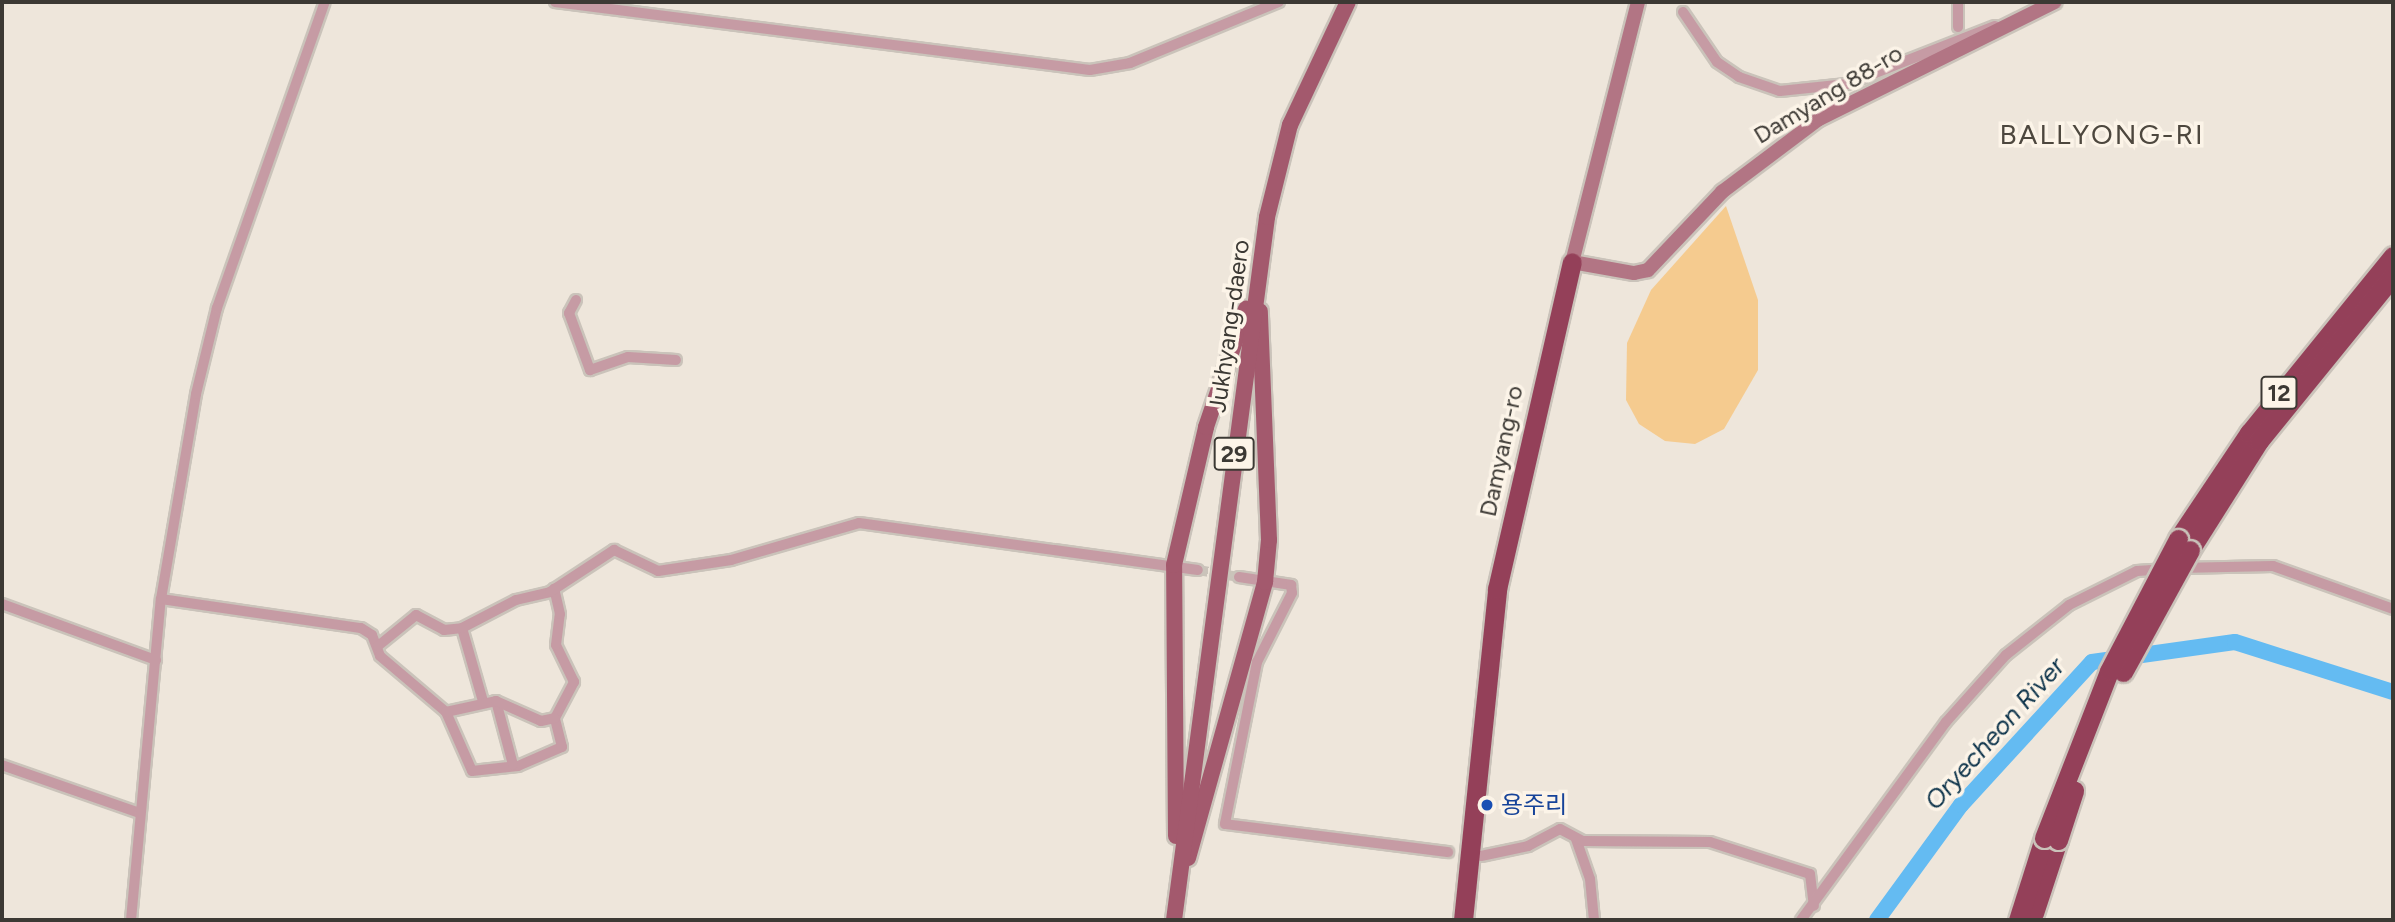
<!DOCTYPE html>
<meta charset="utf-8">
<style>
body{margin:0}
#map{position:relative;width:2395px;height:922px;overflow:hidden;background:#eee6db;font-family:Figtree,"Noto Sans KR",sans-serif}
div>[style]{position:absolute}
.green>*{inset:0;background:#f5cb8f}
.river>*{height:16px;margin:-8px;padding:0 8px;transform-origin:8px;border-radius:8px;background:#64bbf2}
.minor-tunnel>*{height:10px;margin-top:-5px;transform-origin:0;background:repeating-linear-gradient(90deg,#cac3ba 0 10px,transparent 0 15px)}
.roads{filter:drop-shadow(2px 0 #cac3ba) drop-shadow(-2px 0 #cac3ba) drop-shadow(0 2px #cac3ba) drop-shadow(0 -2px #cac3ba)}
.minor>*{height:10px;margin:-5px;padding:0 5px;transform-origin:5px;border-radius:5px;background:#c69ba4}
.secondary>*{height:14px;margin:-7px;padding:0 7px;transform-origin:7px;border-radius:7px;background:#b27584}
.primary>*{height:16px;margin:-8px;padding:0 8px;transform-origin:8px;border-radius:8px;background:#a3596d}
.motorway>*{height:19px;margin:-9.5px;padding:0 9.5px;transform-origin:9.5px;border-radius:9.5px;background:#944059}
.bridges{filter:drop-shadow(2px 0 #cac3ba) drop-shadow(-2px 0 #cac3ba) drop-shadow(0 2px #cac3ba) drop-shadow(0 -2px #cac3ba)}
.motorway-bridge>*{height:19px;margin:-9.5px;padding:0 9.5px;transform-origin:9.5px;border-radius:9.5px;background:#944059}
.dots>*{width:19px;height:19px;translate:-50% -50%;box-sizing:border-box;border:4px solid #fcf4e8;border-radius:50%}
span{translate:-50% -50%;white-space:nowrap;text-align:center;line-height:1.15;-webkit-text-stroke:7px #fcf4e8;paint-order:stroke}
.shield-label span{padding:2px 5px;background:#fcf4e8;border:2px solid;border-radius:5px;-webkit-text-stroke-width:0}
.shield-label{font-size:23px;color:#3c3934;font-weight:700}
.street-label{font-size:24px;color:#3c3934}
.transit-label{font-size:24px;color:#164399}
.left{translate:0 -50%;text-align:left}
.water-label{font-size:26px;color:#0e344b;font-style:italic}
.quarter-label{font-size:28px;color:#4d473e;letter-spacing:2px}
.frame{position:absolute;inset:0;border:4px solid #3c3934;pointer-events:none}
</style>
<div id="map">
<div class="green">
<i style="clip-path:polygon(1726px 206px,1758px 300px,1758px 370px,1724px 429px,1695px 444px,1665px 441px,1639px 424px,1626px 400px,1627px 343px,1651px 290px)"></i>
</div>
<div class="river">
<i style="left:1877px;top:920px;width:142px;rotate:-53.9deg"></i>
<i style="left:1961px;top:805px;width:194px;rotate:-47.5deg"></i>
<i style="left:2092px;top:662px;width:144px;rotate:-8deg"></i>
<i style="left:2235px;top:642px;width:166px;rotate:17.6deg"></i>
</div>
<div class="minor-tunnel">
<i style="left:1198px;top:570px;width:42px;rotate:9.7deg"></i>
</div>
<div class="roads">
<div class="minor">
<i style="left:555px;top:2px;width:539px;rotate:7.24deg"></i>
<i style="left:1090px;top:70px;width:41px;rotate:-9.9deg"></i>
<i style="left:1130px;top:63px;width:161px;rotate:-22.3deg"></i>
<i style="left:1958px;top:2px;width:25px;rotate:90deg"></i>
<i style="left:1683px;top:12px;width:60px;rotate:55.8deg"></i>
<i style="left:1717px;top:62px;width:27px;rotate:34deg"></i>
<i style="left:1739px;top:77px;width:43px;rotate:18.9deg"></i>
<i style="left:1780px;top:91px;width:67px;rotate:-6deg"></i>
<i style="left:1847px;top:84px;width:159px;rotate:-21.4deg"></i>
<i style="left:576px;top:300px;width:15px;rotate:118deg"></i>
<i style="left:569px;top:313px;width:61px;rotate:69.8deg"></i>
<i style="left:590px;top:370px;width:40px;rotate:-18.9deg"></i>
<i style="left:628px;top:357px;width:48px;rotate:3.6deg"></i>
<i style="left:2179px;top:568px;width:94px;rotate:-1.2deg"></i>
<i style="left:2273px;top:566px;width:127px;rotate:19.7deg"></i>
<i style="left:1239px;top:577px;width:53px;rotate:8.7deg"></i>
<i style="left:1291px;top:585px;width:8px;rotate:83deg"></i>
<i style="left:1292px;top:593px;width:77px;rotate:116.9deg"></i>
<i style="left:1257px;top:662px;width:165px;rotate:101.2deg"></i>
<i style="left:1225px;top:824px;width:225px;rotate:7.2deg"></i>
<i style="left:161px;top:599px;width:202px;rotate:8.3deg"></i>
<i style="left:361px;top:628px;width:13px;rotate:32deg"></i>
<i style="left:372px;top:635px;width:22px;rotate:69deg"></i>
<i style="left:380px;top:656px;width:87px;rotate:40.3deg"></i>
<i style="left:446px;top:712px;width:64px;rotate:66.2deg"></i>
<i style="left:472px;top:771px;width:46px;rotate:-6.2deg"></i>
<i style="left:518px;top:766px;width:48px;rotate:-23.4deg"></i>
<i style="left:562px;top:747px;width:30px;rotate:-104deg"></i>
<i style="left:555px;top:718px;width:41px;rotate:-62.2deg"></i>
<i style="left:574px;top:682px;width:41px;rotate:-115.9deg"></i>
<i style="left:556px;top:645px;width:31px;rotate:-83deg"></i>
<i style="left:560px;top:614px;width:26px;rotate:-103deg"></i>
<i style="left:2px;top:604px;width:164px;rotate:20deg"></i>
<i style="left:462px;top:628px;width:76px;rotate:74deg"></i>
<i style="left:378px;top:646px;width:49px;rotate:-39.2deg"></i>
<i style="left:416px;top:615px;width:32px;rotate:28deg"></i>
<i style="left:444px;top:630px;width:18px;rotate:-6deg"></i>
<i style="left:462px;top:628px;width:61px;rotate:-27.4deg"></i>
<i style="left:516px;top:600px;width:35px;rotate:-13deg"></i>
<i style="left:550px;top:592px;width:77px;rotate:-33.3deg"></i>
<i style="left:614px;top:550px;width:49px;rotate:25.5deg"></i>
<i style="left:658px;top:571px;width:74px;rotate:-8.6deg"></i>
<i style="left:731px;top:560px;width:133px;rotate:-16.1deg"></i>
<i style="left:859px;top:523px;width:342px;rotate:7.9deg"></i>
<i style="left:496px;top:701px;width:66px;rotate:75.1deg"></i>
<i style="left:446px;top:712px;width:51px;rotate:-12.4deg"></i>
<i style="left:496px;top:701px;width:49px;rotate:24deg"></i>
<i style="left:541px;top:721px;width:14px;rotate:-12deg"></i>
<i style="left:2px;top:765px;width:146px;rotate:19.2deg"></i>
<i style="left:1576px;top:839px;width:42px;rotate:70.7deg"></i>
<i style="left:1590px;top:879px;width:41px;rotate:84.4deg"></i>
<i style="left:1481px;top:856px;width:48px;rotate:-12deg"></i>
<i style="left:1528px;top:846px;width:36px;rotate:-28deg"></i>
<i style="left:1560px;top:829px;width:26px;rotate:28deg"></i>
<i style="left:1583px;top:841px;width:127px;rotate:0.5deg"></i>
<i style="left:1710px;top:842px;width:105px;rotate:17.7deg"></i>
<i style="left:1810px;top:874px;width:32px;rotate:83deg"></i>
<i style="left:131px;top:920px;width:322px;rotate:-84.7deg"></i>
<i style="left:161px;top:599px;width:208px;rotate:-80.3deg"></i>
<i style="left:196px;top:394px;width:89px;rotate:-76.3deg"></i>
<i style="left:217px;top:308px;width:324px;rotate:-70.6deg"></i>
<i style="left:1801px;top:920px;width:245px;rotate:-53.8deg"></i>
<i style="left:1946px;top:722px;width:90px;rotate:-48.2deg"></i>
<i style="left:2006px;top:655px;width:80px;rotate:-38.4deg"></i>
<i style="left:2069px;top:605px;width:76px;rotate:-26.6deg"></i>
<i style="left:2137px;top:571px;width:26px;rotate:-4deg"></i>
</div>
<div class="secondary">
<i style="left:1638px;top:2px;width:268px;rotate:104.2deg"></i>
<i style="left:1572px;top:262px;width:63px;rotate:10.1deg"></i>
<i style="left:1634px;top:273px;width:14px;rotate:-12deg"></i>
<i style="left:1648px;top:270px;width:108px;rotate:-46.5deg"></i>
<i style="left:1722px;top:192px;width:121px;rotate:-37deg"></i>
<i style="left:1819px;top:119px;width:263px;rotate:-26.4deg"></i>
</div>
<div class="primary">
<i style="left:1176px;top:836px;width:271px;rotate:-90.4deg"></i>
<i style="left:1174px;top:565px;width:142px;rotate:-76.9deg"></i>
<i style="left:1206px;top:427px;width:125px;rotate:-71.3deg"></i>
<i style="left:1188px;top:858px;width:287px;rotate:-74.4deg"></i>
<i style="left:1265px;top:582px;width:42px;rotate:-84.6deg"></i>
<i style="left:1269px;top:540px;width:229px;rotate:-92.3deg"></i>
<i style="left:1174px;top:920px;width:709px;rotate:-82.46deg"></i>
<i style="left:1267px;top:217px;width:95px;rotate:-76deg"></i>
<i style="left:1290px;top:125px;width:136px;rotate:-64.8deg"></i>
</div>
<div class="motorway">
<i style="left:2178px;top:539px;width:128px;rotate:-56.2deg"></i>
<i style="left:2249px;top:433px;width:228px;rotate:-50.9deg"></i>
<i style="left:2190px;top:550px;width:129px;rotate:-57.7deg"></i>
<i style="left:2259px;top:441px;width:213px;rotate:-50.9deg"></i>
<i style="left:2034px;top:913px;width:77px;rotate:-71.8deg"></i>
<i style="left:1463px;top:920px;width:333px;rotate:-84.1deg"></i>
<i style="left:1497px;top:589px;width:335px;rotate:-77.1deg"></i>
<i style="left:2018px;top:920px;width:86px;rotate:-72.4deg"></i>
</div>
</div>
<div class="bridges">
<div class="motorway-bridge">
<i style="left:2123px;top:672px;width:139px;rotate:-61.2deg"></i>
<i style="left:2044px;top:838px;width:179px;rotate:-68.7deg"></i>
<i style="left:2109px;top:671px;width:149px;rotate:-62.4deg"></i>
<i style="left:2058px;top:840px;width:52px;rotate:-71.9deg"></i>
</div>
</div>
<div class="dots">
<i style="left:1487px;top:805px;background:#1a4fb4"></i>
</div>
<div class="shield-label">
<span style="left:2279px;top:393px">12</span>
<span style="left:1234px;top:454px">29</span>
</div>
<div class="street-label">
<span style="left:1828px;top:94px;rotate:-31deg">Damyang 88-ro</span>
<span style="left:1229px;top:326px;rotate:-82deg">Jukhyang-daero</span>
<span style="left:1501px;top:451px;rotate:-78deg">Damyang-ro</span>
</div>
<div class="transit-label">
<span class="left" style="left:1501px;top:805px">용주리</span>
</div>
<div class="water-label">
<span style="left:1995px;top:734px;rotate:-48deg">Oryecheon River</span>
</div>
<div class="quarter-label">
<span style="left:2102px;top:134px">BALLYONG-RI</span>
</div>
<div class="frame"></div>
</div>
